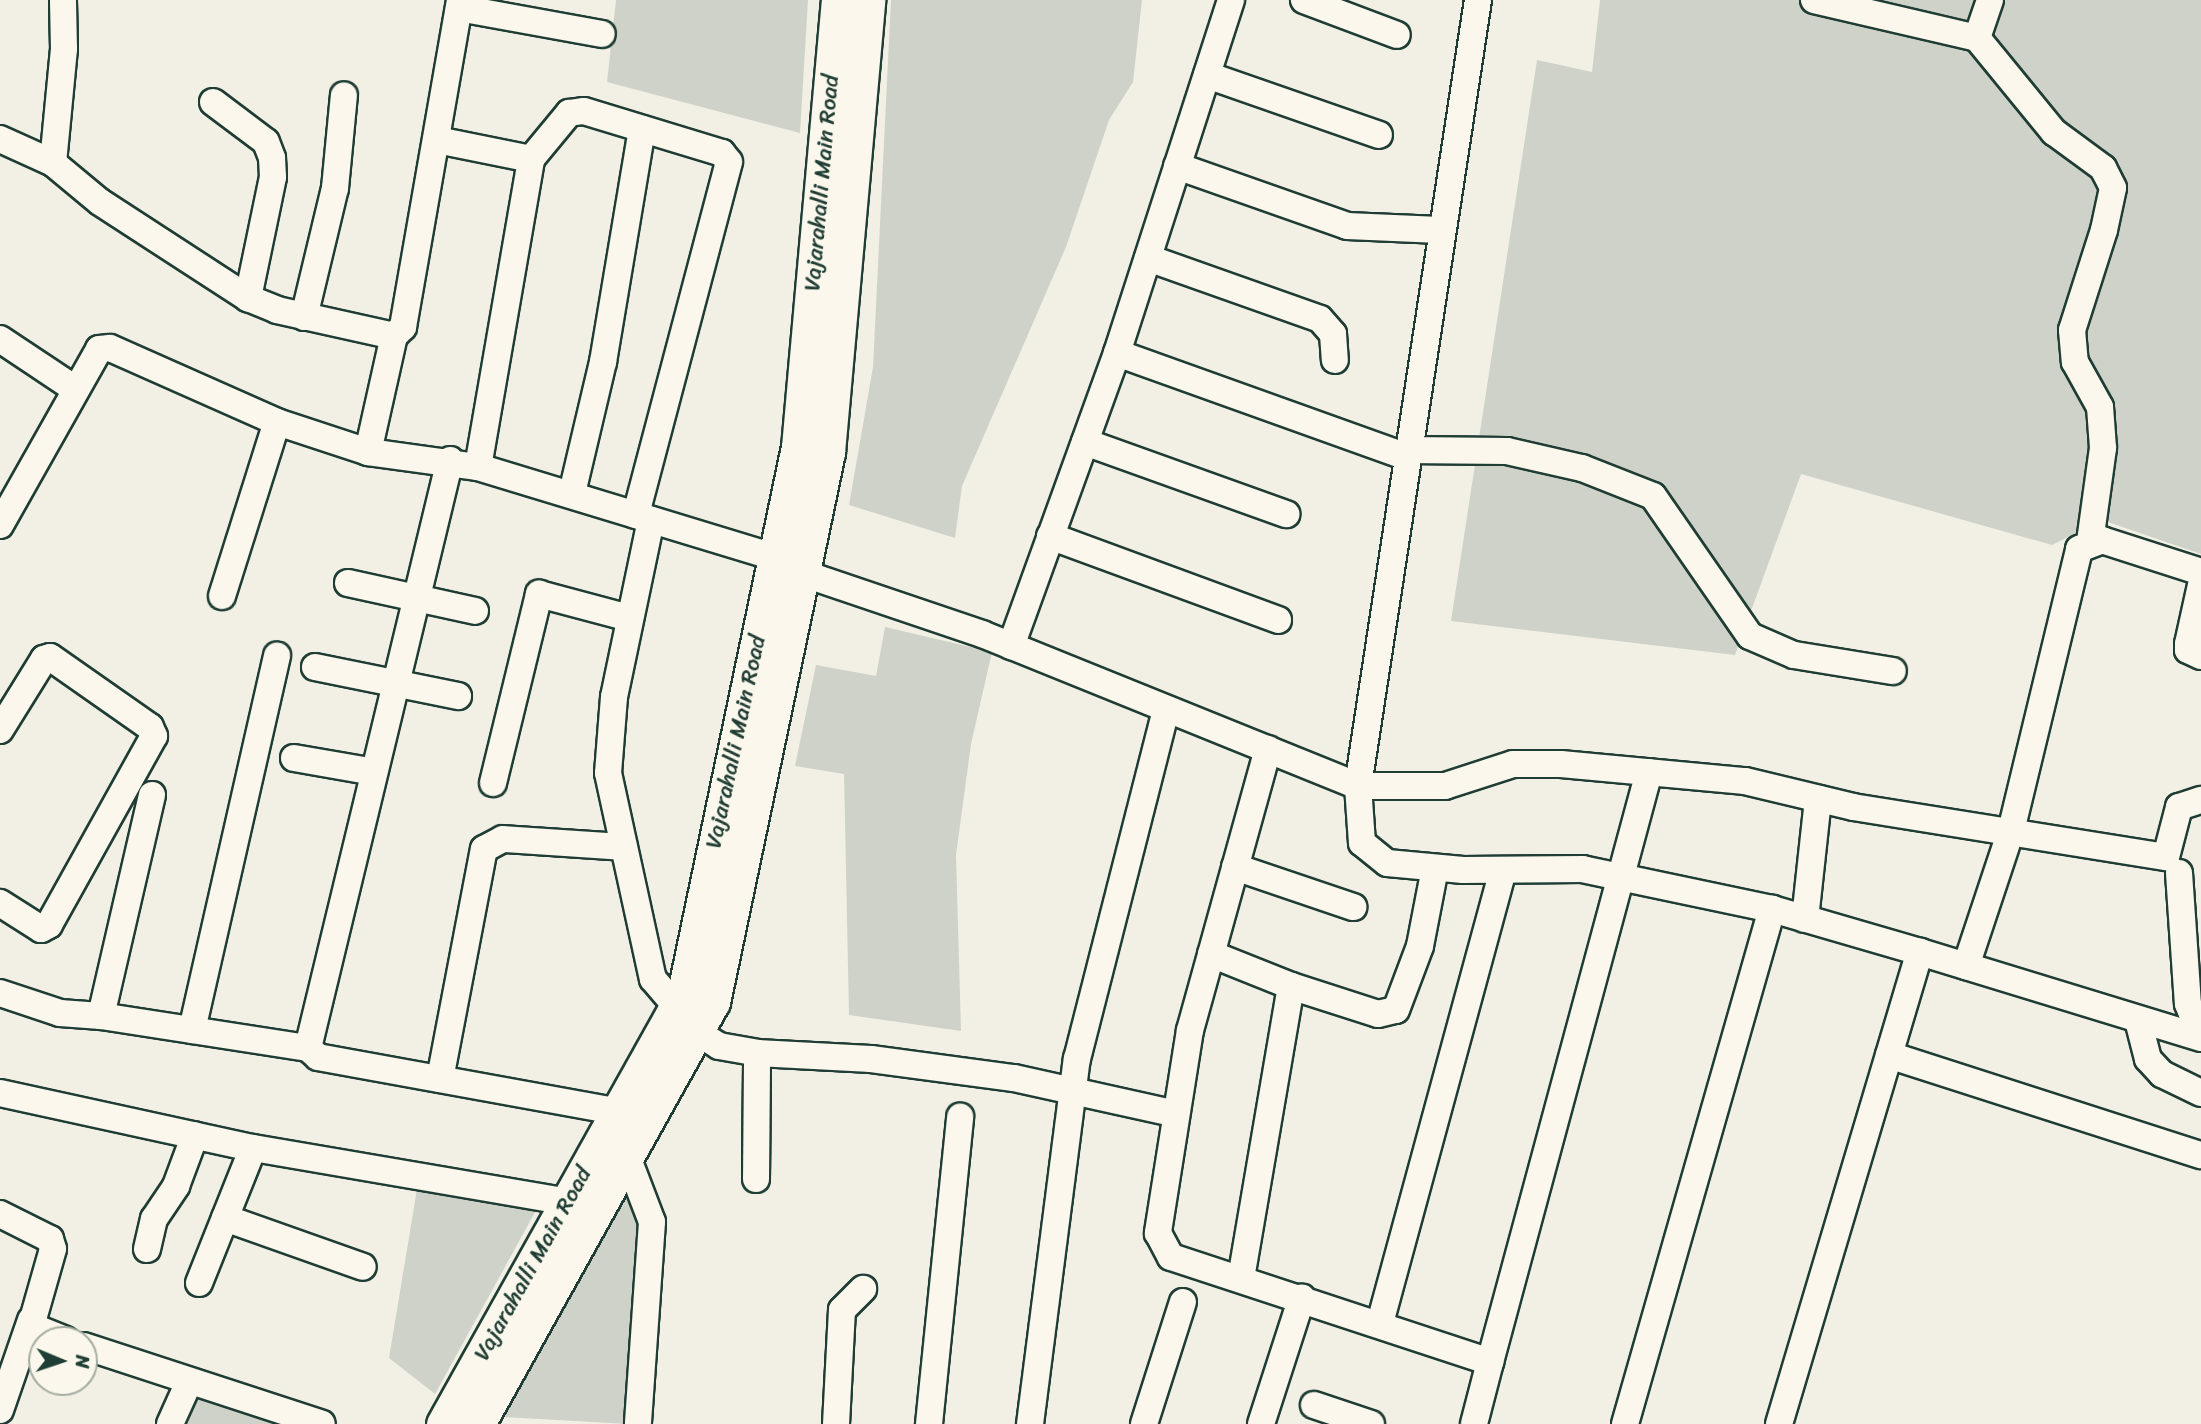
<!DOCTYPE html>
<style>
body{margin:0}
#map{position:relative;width:2201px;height:1424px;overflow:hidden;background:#f2f0e5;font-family:Sriracha,sans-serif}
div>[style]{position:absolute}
.green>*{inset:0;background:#cfd2c8}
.roads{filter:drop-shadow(2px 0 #1f3d34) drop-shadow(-2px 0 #1f3d34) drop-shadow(0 2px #1f3d34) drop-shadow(0 -2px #1f3d34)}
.minor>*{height:26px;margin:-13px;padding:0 13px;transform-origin:13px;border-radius:13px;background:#fbf7ec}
.major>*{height:33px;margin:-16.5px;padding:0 16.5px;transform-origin:16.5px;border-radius:16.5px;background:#fbf7ec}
span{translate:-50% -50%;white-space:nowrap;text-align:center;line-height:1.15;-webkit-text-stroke:5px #fbf7ec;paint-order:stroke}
.street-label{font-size:23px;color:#1f3d34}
.north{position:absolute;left:28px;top:1326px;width:70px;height:70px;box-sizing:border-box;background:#fbf7ec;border:2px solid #a3ada2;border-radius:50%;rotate:92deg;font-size:19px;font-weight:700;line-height:28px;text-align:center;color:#1f3d34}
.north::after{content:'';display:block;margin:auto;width:24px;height:32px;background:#1f3d34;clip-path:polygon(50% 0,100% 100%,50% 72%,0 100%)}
</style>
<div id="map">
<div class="green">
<i style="clip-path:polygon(616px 0,808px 0,800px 133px,607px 82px)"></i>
<i style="clip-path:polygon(891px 0,1142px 0,1133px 82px,1109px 120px,1066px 247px,962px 486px,955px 538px,849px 505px,873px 367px)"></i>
<i style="clip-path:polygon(1600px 0,2201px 0,2201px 554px,2102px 520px,2052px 545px,1801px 474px,1735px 655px,1451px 621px,1537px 60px,1592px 72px)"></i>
<i style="clip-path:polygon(885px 627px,992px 652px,971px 744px,956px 855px,961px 1031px,849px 1015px,844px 774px,795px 766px,816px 665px,876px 676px)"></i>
<i style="clip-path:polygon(418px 1183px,539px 1205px,435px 1394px,389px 1358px)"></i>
<i style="clip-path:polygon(627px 1197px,645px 1232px,628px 1424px,502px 1417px)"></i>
<i style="clip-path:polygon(195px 1392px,283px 1424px,179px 1424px)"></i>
</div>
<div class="roads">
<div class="minor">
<i style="left:1304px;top:0;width:99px;rotate:20.6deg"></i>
<i style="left:1814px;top:0;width:167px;rotate:13.1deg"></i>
<i style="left:1977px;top:38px;width:40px;rotate:-71.1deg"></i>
<i style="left:459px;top:8px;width:145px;rotate:10.3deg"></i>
<i style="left:1977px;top:38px;width:122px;rotate:50.7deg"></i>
<i style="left:2054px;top:132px;width:61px;rotate:36.3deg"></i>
<i style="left:2103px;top:168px;width:22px;rotate:63deg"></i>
<i style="left:2113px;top:188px;width:43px;rotate:102.1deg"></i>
<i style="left:2104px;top:230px;width:105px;rotate:107.7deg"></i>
<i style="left:2072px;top:330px;width:32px;rotate:85deg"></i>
<i style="left:2075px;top:362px;width:51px;rotate:60.9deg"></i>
<i style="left:2100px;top:407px;width:41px;rotate:85.8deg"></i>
<i style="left:2103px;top:448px;width:95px;rotate:97.9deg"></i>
<i style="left:1207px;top:75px;width:182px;rotate:19.2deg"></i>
<i style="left:213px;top:102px;width:66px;rotate:37deg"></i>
<i style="left:266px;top:142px;width:17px;rotate:69deg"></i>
<i style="left:272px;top:158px;width:19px;rotate:87deg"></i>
<i style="left:273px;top:177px;width:124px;rotate:101.7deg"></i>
<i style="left:0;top:139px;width:58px;rotate:24.4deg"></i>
<i style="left:53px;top:163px;width:61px;rotate:39.7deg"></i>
<i style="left:100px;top:202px;width:176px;rotate:33deg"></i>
<i style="left:248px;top:298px;width:31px;rotate:22deg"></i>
<i style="left:277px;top:310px;width:120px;rotate:12.5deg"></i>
<i style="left:394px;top:336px;width:13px;rotate:-45deg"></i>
<i style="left:403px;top:327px;width:332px;rotate:-80.1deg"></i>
<i style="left:437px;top:140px;width:96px;rotate:11.4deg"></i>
<i style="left:531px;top:159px;width:60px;rotate:-50.4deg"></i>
<i style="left:569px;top:113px;width:15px;rotate:-8deg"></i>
<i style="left:584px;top:111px;width:144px;rotate:16.9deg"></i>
<i style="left:722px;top:153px;width:11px;rotate:52deg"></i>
<i style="left:729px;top:162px;width:365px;rotate:104.8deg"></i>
<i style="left:53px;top:163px;width:115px;rotate:-84.5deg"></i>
<i style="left:64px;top:49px;width:49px;rotate:-91.2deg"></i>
<i style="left:1177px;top:166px;width:180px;rotate:19.4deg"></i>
<i style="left:1347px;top:226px;width:93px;rotate:2.5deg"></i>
<i style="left:1148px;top:258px;width:182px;rotate:19.5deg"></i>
<i style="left:1320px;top:319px;width:20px;rotate:49deg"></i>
<i style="left:1333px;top:334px;width:26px;rotate:86deg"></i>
<i style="left:304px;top:317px;width:133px;rotate:-76.5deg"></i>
<i style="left:335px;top:188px;width:93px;rotate:-84.5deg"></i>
<i style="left:0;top:339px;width:90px;rotate:33.7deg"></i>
<i style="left:1117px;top:353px;width:306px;rotate:19.7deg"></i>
<i style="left:1085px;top:442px;width:214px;rotate:19.7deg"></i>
<i style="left:1406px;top:450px;width:101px;rotate:0.6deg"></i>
<i style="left:1507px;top:451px;width:77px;rotate:12.8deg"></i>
<i style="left:1582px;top:468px;width:76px;rotate:21.5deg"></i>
<i style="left:1653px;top:496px;width:170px;rotate:55.3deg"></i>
<i style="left:1750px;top:636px;width:48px;rotate:23.4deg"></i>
<i style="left:1794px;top:655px;width:100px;rotate:9.2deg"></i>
<i style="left:368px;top:452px;width:119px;rotate:-77.4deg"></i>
<i style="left:450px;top:460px;width:605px;rotate:103.58deg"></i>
<i style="left:308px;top:1048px;width:13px;rotate:42deg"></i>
<i style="left:318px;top:1057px;width:307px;rotate:10.3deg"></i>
<i style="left:478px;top:467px;width:313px;rotate:-80.2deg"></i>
<i style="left:572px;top:493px;width:135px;rotate:-76.7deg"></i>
<i style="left:603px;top:362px;width:236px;rotate:-80.5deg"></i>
<i style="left:651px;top:520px;width:181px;rotate:101.8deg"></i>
<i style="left:614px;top:697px;width:76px;rotate:94.5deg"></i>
<i style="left:608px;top:773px;width:211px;rotate:77.7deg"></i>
<i style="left:653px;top:979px;width:72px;rotate:49.5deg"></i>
<i style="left:700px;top:1034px;width:22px;rotate:32deg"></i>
<i style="left:719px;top:1046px;width:39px;rotate:10deg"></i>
<i style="left:757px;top:1053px;width:114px;rotate:3deg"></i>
<i style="left:871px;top:1059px;width:144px;rotate:7.6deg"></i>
<i style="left:1014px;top:1078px;width:166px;rotate:12.5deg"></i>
<i style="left:0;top:525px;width:202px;rotate:-60.6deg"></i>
<i style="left:99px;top:349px;width:11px;rotate:-5deg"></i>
<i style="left:110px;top:348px;width:183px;rotate:23.9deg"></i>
<i style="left:277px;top:422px;width:96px;rotate:18.2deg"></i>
<i style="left:368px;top:452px;width:111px;rotate:7.8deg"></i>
<i style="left:478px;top:467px;width:309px;rotate:16.9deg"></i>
<i style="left:774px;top:557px;width:32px;rotate:30deg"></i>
<i style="left:802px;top:573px;width:190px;rotate:18.7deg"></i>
<i style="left:982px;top:634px;width:406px;rotate:22deg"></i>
<i style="left:1358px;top:786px;width:795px;rotate:-81.32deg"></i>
<i style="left:1050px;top:536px;width:243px;rotate:20.2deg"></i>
<i style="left:348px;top:583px;width:130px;rotate:12.4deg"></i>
<i style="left:2201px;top:585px;width:60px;rotate:102.4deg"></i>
<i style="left:2188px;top:644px;width:6px;rotate:90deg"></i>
<i style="left:2188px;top:650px;width:14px;rotate:25deg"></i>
<i style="left:222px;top:596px;width:182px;rotate:-72.5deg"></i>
<i style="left:1011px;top:646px;width:312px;rotate:-70.1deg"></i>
<i style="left:1117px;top:353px;width:371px;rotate:-72.1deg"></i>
<i style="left:315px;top:667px;width:146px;rotate:11.5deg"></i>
<i style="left:0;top:730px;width:84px;rotate:-58.2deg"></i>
<i style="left:44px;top:659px;width:6px;rotate:-18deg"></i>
<i style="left:50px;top:657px;width:122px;rotate:35deg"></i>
<i style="left:150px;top:727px;width:10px;rotate:66deg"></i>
<i style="left:154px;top:736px;width:216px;rotate:119.1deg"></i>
<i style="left:49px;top:925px;width:9px;rotate:153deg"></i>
<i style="left:41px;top:929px;width:49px;rotate:-147.6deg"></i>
<i style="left:1268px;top:749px;width:292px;rotate:105.5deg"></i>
<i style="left:1190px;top:1030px;width:206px;rotate:99deg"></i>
<i style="left:1158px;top:1233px;width:27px;rotate:62deg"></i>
<i style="left:1171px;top:1257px;width:336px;rotate:18.2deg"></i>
<i style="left:1490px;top:1362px;width:64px;rotate:104.5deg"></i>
<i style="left:294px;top:758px;width:81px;rotate:9.9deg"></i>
<i style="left:493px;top:783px;width:195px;rotate:-76.3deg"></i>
<i style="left:539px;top:594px;width:93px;rotate:14.9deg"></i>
<i style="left:152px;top:795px;width:227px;rotate:103deg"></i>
<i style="left:101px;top:1016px;width:209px;rotate:8.8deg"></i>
<i style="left:1235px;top:867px;width:125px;rotate:18.7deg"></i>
<i style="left:2179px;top:873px;width:131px;rotate:86.1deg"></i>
<i style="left:2188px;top:1004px;width:35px;rotate:68deg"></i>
<i style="left:1805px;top:919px;width:121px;rotate:-83.8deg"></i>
<i style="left:1920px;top:952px;width:294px;rotate:17deg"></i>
<i style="left:1211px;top:954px;width:86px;rotate:21.8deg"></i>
<i style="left:1291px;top:986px;width:296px;rotate:99.7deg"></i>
<i style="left:1966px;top:966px;width:142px;rotate:-71.6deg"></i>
<i style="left:2011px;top:831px;width:290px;rotate:-76.4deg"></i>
<i style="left:2079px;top:549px;width:25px;rotate:-21deg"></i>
<i style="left:2102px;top:540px;width:104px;rotate:17.9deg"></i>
<i style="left:1291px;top:986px;width:91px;rotate:17.8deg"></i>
<i style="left:1378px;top:1014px;width:18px;rotate:-13deg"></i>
<i style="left:1396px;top:1010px;width:68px;rotate:-69.4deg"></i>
<i style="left:1420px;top:946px;width:79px;rotate:-79.1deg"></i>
<i style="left:0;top:993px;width:63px;rotate:18.4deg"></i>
<i style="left:60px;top:1013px;width:41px;rotate:4.2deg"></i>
<i style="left:2138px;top:1020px;width:40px;rotate:75.6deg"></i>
<i style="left:2148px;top:1059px;width:21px;rotate:47deg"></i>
<i style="left:2162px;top:1074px;width:43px;rotate:26deg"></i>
<i style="left:192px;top:1030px;width:384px;rotate:-77.2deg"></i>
<i style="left:1889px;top:1055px;width:328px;rotate:17.8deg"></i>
<i style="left:440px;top:1079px;width:234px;rotate:-79.2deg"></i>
<i style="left:484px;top:849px;width:21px;rotate:-28deg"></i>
<i style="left:503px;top:839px;width:121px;rotate:3.8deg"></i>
<i style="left:0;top:1093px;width:259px;rotate:12.3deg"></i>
<i style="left:253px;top:1148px;width:320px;rotate:9.7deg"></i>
<i style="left:628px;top:1159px;width:67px;rotate:69.1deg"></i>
<i style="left:652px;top:1222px;width:202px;rotate:94deg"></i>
<i style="left:756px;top:1179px;width:126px;rotate:-89.5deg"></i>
<i style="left:0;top:1214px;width:56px;rotate:26.6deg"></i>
<i style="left:50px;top:1239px;width:10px;rotate:73deg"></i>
<i style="left:53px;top:1249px;width:80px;rotate:105.9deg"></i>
<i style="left:31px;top:1326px;width:37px;rotate:22deg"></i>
<i style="left:225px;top:1218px;width:146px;rotate:19.5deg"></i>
<i style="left:147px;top:1249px;width:31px;rotate:-77deg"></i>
<i style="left:154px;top:1219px;width:40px;rotate:-56deg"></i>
<i style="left:176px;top:1186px;width:54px;rotate:-69.6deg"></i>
<i style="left:199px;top:1283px;width:145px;rotate:-68.2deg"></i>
<i style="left:1380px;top:1323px;width:469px;rotate:-74.8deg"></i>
<i style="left:84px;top:1346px;width:250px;rotate:18.1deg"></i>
<i style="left:1490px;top:1362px;width:611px;rotate:-74.92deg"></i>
<i style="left:1314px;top:1405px;width:60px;rotate:18.4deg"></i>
<i style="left:0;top:1410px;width:95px;rotate:-71deg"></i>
<i style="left:170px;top:1424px;width:46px;rotate:-65.7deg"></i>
<i style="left:836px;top:1424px;width:114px;rotate:-87deg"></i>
<i style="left:842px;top:1310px;width:30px;rotate:-45deg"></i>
<i style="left:929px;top:1424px;width:309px;rotate:-84.2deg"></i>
<i style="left:1030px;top:1424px;width:368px;rotate:-82.7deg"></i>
<i style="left:1077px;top:1059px;width:361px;rotate:-75.7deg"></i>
<i style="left:1144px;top:1424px;width:128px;rotate:-72.3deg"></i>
<i style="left:1261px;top:1424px;width:133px;rotate:-72.1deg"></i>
<i style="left:1625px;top:1424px;width:536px;rotate:-74.07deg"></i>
<i style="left:1779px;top:1424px;width:493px;rotate:-73.4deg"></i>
<i style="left:1920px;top:952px;width:154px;rotate:-163.8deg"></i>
<i style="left:1772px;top:909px;width:193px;rotate:-168.1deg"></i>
<i style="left:1583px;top:869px;width:120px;rotate:179.5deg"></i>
<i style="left:1463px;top:870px;width:76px;rotate:-174.7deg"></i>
<i style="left:1387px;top:863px;width:32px;rotate:-141deg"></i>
<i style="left:1362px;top:843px;width:57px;rotate:-94deg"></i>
<i style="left:1358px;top:786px;width:87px"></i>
<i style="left:1445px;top:786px;width:71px;rotate:-17.9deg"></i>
<i style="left:1513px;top:764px;width:48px"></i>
<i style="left:1561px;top:764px;width:185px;rotate:5.3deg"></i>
<i style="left:1745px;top:781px;width:111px;rotate:13.5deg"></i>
<i style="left:1853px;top:807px;width:317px;rotate:9.1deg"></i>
<i style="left:2166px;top:857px;width:52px;rotate:-75.4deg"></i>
<i style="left:2179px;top:807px;width:23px;rotate:-18deg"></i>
</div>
<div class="major">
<i style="left:443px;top:1424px;width:494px;rotate:-60.8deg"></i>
<i style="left:684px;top:993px;width:558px;rotate:-78.21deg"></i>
<i style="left:798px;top:447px;width:449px;rotate:-84.9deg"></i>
<i style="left:478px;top:1424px;width:483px;rotate:-60.9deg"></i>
<i style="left:713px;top:1002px;width:562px;rotate:-78.19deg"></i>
<i style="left:828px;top:452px;width:454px;rotate:-84.9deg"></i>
</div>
</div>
<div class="street-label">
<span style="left:822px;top:183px;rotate:-85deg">Vajarahalli Main Road</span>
<span style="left:736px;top:742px;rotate:-78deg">Vajarahalli Main Road</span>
<span style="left:533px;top:1264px;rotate:-61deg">Vajarahalli Main Road</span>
</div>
<div class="north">N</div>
</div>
